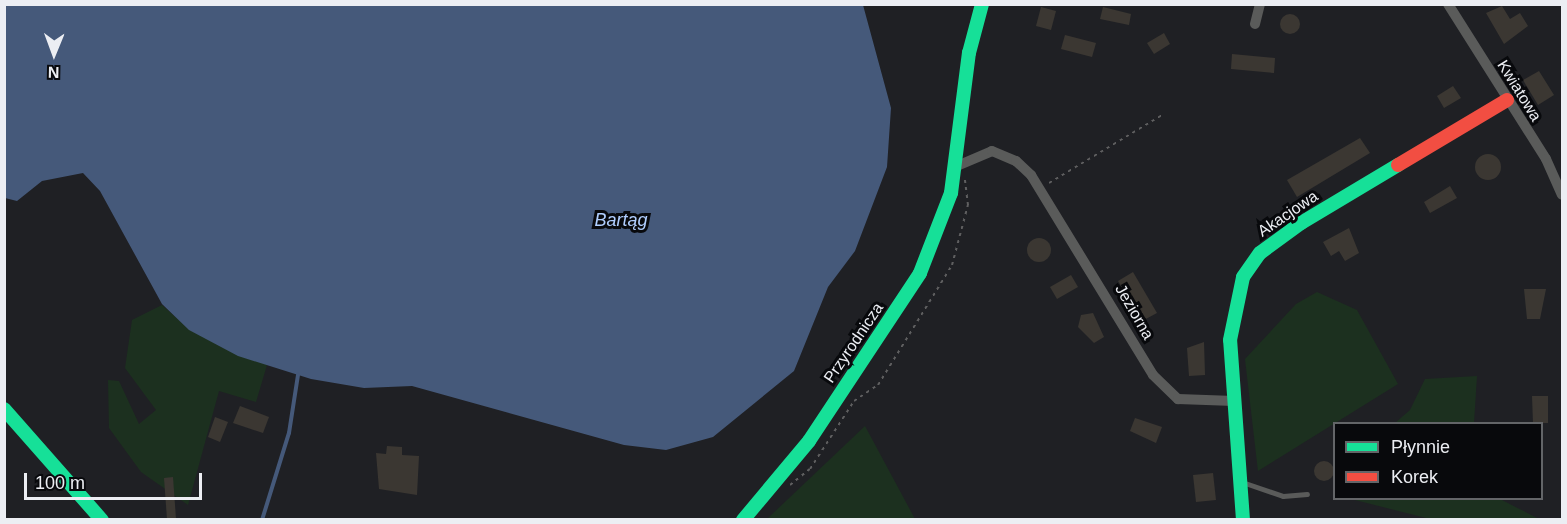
<!DOCTYPE html>
<meta charset="utf-8">
<style>
body{margin:0}
#map{position:relative;width:1567px;height:524px;overflow:hidden;background:#1f2024;font-family:Helvetica,sans-serif}
div>[style]{position:absolute}
.green>*{inset:0;background:#1c301f}
.water>*{inset:0;background:#45597a}
.stream>*{height:4px;margin:-2px;padding:0 2px;transform-origin:2px;border-radius:2px;background:#45597a}
.building>*{inset:0;background:#3b3732}
.round{border-radius:50%}
.path>*{height:2px;margin-top:-1px;transform-origin:0;background:repeating-linear-gradient(90deg,#5f5f60 0 3px,transparent 0 7.5px)}
.lane>*{height:5px;margin:-2.5px;padding:0 2.5px;transform-origin:2.5px;border-radius:2.5px;background:#5a5b5a}
.street>*{height:10px;margin:-5px;padding:0 5px;transform-origin:5px;border-radius:5px;background:#5a5b5a}
.fast>*{height:14px;margin:-7px;padding:0 7px;transform-origin:7px;border-radius:7px;background:#16e098}
.jam>*{height:14px;margin:-7px;padding:0 7px;transform-origin:7px;border-radius:7px;background:#f24e42}
span{translate:-50% -50%;white-space:nowrap;text-align:center;line-height:1.15;-webkit-text-stroke:6px #08090c;paint-order:stroke}
.street-label{font-size:16px;color:#eceef3}
.water-label{font-size:18px;color:#b0cefe;font-style:italic}
.frame{position:absolute;inset:0;border:6px solid #eceef3;pointer-events:none}
.legend{position:absolute;left:1333px;top:422px;width:210px;height:78px;box-sizing:border-box;background:#08090c;border:2px solid #636568;margin:0;padding:8px 10px;list-style:none;font-size:18px;color:#eceef3}
.legend li{display:flex;align-items:center;gap:12px;height:30px}
.legend b{width:30px;border:2px solid #636568}
.north{position:absolute;left:24px;top:24px;width:60px;height:60px;-webkit-text-stroke:4px #08090c;paint-order:stroke;rotate:181deg;font-size:16px;font-weight:700;line-height:24px;text-align:center;color:#eceef3}
.north::after{content:'';display:block;margin:auto;width:21px;height:27px;background:#eceef3;clip-path:polygon(50% 0,100% 100%,50% 72%,0 100%)}
.scale{position:absolute;left:24px;top:473px;width:178px;height:27px;box-sizing:border-box;border:3px solid #eceef3;border-top:0;padding-left:8px;font-size:18px;line-height:21px;white-space:nowrap;color:#eceef3;-webkit-text-stroke:4px #08090c;paint-order:stroke}
</style>
<div id="map">
<div class="green">
<i style="clip-path:polygon(1317px 292px,1357px 310px,1398px 384px,1258px 471px,1245px 359px,1296px 304px)"></i>
<i style="clip-path:polygon(162px 305px,190px 330px,267px 365px,256px 402px,219px 391px,188px 505px,141px 472px,109px 428px,108px 380px,119px 381px,139px 424px,156px 410px,125px 368px,132px 320px)"></i>
<i style="clip-path:polygon(1477px 376px,1474px 423px,1395px 423px,1410px 410px,1425px 379px)"></i>
<i style="clip-path:polygon(865px 426px,915px 519px,767px 519px)"></i>
<i style="clip-path:polygon(1351px 499px,1500px 499px,1539px 519px,1430px 519px)"></i>
</div>
<div class="water">
<i style="clip-path:polygon(5px 4px,863px 5px,891px 108px,887px 167px,855px 251px,828px 287px,794px 371px,713px 437px,666px 450px,624px 445px,412px 386px,364px 388px,311px 379px,238px 356px,189px 330px,162px 304px,100px 191px,83px 173px,42px 181px,17px 201px,5px 198px)"></i>
</div>
<div class="stream">
<i style="left:262px;top:520px;width:91px;rotate:-72.8deg"></i>
<i style="left:289px;top:433px;width:59px;rotate:-81.2deg"></i>
</div>
<div class="building">
<i style="clip-path:polygon(1502px 6px,1510px 19px,1520px 13px,1528px 26px,1504px 44px,1486px 13px)"></i>
<i style="clip-path:polygon(1041px 7px,1056px 11px,1051px 30px,1036px 26px)"></i>
<i style="clip-path:polygon(1103px 7px,1131px 14px,1129px 25px,1100px 19px)"></i>
<i class="round" style="left:1280px;top:14px;width:20px;height:20px"></i>
<i style="clip-path:polygon(1164px 33px,1170px 44px,1154px 54px,1147px 43px)"></i>
<i style="clip-path:polygon(1065px 35px,1096px 43px,1092px 57px,1061px 49px)"></i>
<i style="clip-path:polygon(1232px 54px,1275px 58px,1274px 73px,1231px 69px)"></i>
<i style="clip-path:polygon(1539px 71px,1554px 95px,1538px 105px,1523px 80px)"></i>
<i style="clip-path:polygon(1453px 86px,1461px 98px,1444px 108px,1437px 96px)"></i>
<i style="clip-path:polygon(1360px 138px,1370px 153px,1297px 197px,1287px 180px)"></i>
<i class="round" style="left:1475px;top:154px;width:26px;height:26px"></i>
<i style="clip-path:polygon(1450px 186px,1457px 198px,1430px 213px,1424px 202px)"></i>
<i style="clip-path:polygon(1349px 228px,1359px 253px,1345px 261px,1339px 251px,1331px 256px,1323px 242px)"></i>
<i class="round" style="left:1027px;top:238px;width:24px;height:24px"></i>
<i style="clip-path:polygon(1133px 272px,1157px 313px,1142px 321px,1118px 281px)"></i>
<i style="clip-path:polygon(1071px 275px,1078px 287px,1057px 299px,1050px 287px)"></i>
<i style="clip-path:polygon(1524px 289px,1546px 289px,1540px 319px,1527px 319px)"></i>
<i style="clip-path:polygon(1093px 313px,1104px 337px,1094px 343px,1078px 327px,1081px 315px)"></i>
<i style="clip-path:polygon(1204px 342px,1205px 375px,1189px 376px,1187px 348px)"></i>
<i style="clip-path:polygon(1532px 396px,1548px 396px,1548px 423px,1533px 423px)"></i>
<i style="clip-path:polygon(240px 406px,269px 417px,263px 433px,233px 423px)"></i>
<i style="clip-path:polygon(215px 417px,228px 422px,220px 442px,208px 437px)"></i>
<i style="clip-path:polygon(1135px 418px,1162px 427px,1156px 443px,1130px 431px)"></i>
<i style="clip-path:polygon(387px 446px,402px 447px,402px 455px,419px 456px,417px 495px,379px 489px,376px 453px,386px 454px)"></i>
<i class="round" style="left:1314px;top:461px;width:20px;height:20px"></i>
<i style="clip-path:polygon(1213px 473px,1216px 500px,1196px 502px,1193px 475px)"></i>
<i style="clip-path:polygon(173px 477px,176px 519px,167px 519px,164px 478px)"></i>
</div>
<div class="path">
<i style="left:1049px;top:183px;width:132px;rotate:-31deg"></i>
<i style="left:790px;top:485px;width:26px;rotate:-39deg"></i>
<i style="left:810px;top:469px;width:81px;rotate:-57.1deg"></i>
<i style="left:854px;top:401px;width:29px;rotate:-34deg"></i>
<i style="left:878px;top:385px;width:141px;rotate:-58.3deg"></i>
<i style="left:952px;top:265px;width:62px;rotate:-75.1deg"></i>
<i style="left:968px;top:205px;width:26px;rotate:-97deg"></i>
</div>
<div class="lane">
<i style="left:1242px;top:482px;width:43px;rotate:18.9deg"></i>
<i style="left:1283px;top:496px;width:24px;rotate:-5deg"></i>
</div>
<div class="street">
<i style="left:1448px;top:4px;width:183px;rotate:57.7deg"></i>
<i style="left:1546px;top:159px;width:39px;rotate:66deg"></i>
<i style="left:1255px;top:24px;width:21px;rotate:-76deg"></i>
<i style="left:957px;top:166px;width:38px;rotate:-23deg"></i>
<i style="left:992px;top:151px;width:26px;rotate:23deg"></i>
<i style="left:1016px;top:161px;width:21px;rotate:43deg"></i>
<i style="left:1031px;top:175px;width:234px;rotate:58.6deg"></i>
<i style="left:1153px;top:375px;width:35px;rotate:44deg"></i>
<i style="left:1178px;top:399px;width:56px;rotate:2deg"></i>
</div>
<div class="fast">
<i style="left:4px;top:409px;width:148px;rotate:48.6deg"></i>
<i style="left:743px;top:520px;width:103px;rotate:-50.1deg"></i>
<i style="left:809px;top:441px;width:201px;rotate:-56.5deg"></i>
<i style="left:920px;top:273px;width:86px;rotate:-68.8deg"></i>
<i style="left:951px;top:193px;width:141px;rotate:-82.7deg"></i>
<i style="left:969px;top:53px;width:51px;rotate:-75.1deg"></i>
<i style="left:1243px;top:520px;width:180px;rotate:-94.1deg"></i>
<i style="left:1230px;top:340px;width:64px;rotate:-78.3deg"></i>
<i style="left:1243px;top:277px;width:29px;rotate:-55deg"></i>
<i style="left:1260px;top:253px;width:51px;rotate:-36.2deg"></i>
<i style="left:1301px;top:223px;width:113px;rotate:-30.9deg"></i>
</div>
<div class="jam">
<i style="left:1398px;top:165px;width:127px;rotate:-30.8deg"></i>
</div>
<div class="street-label">
<span style="left:1519px;top:91px;rotate:58deg">Kwiatowa</span>
<span style="left:1288px;top:214px;rotate:-34deg">Akacjowa</span>
<span style="left:1134px;top:312px;rotate:60deg">Jeziorna</span>
<span style="left:854px;top:343px;rotate:-56deg">Przyrodnicza</span>
</div>
<div class="water-label">
<span style="left:621px;top:220px">Bartąg</span>
</div>
<div class="frame"></div>
<ul class="legend">
<li><b style="height:8px;background:#16e098"></b>Płynnie</li>
<li><b style="height:8px;background:#f24e42"></b>Korek</li>
</ul>
<div class="north">N</div>
<div class="scale">100 m</div>
</div>
